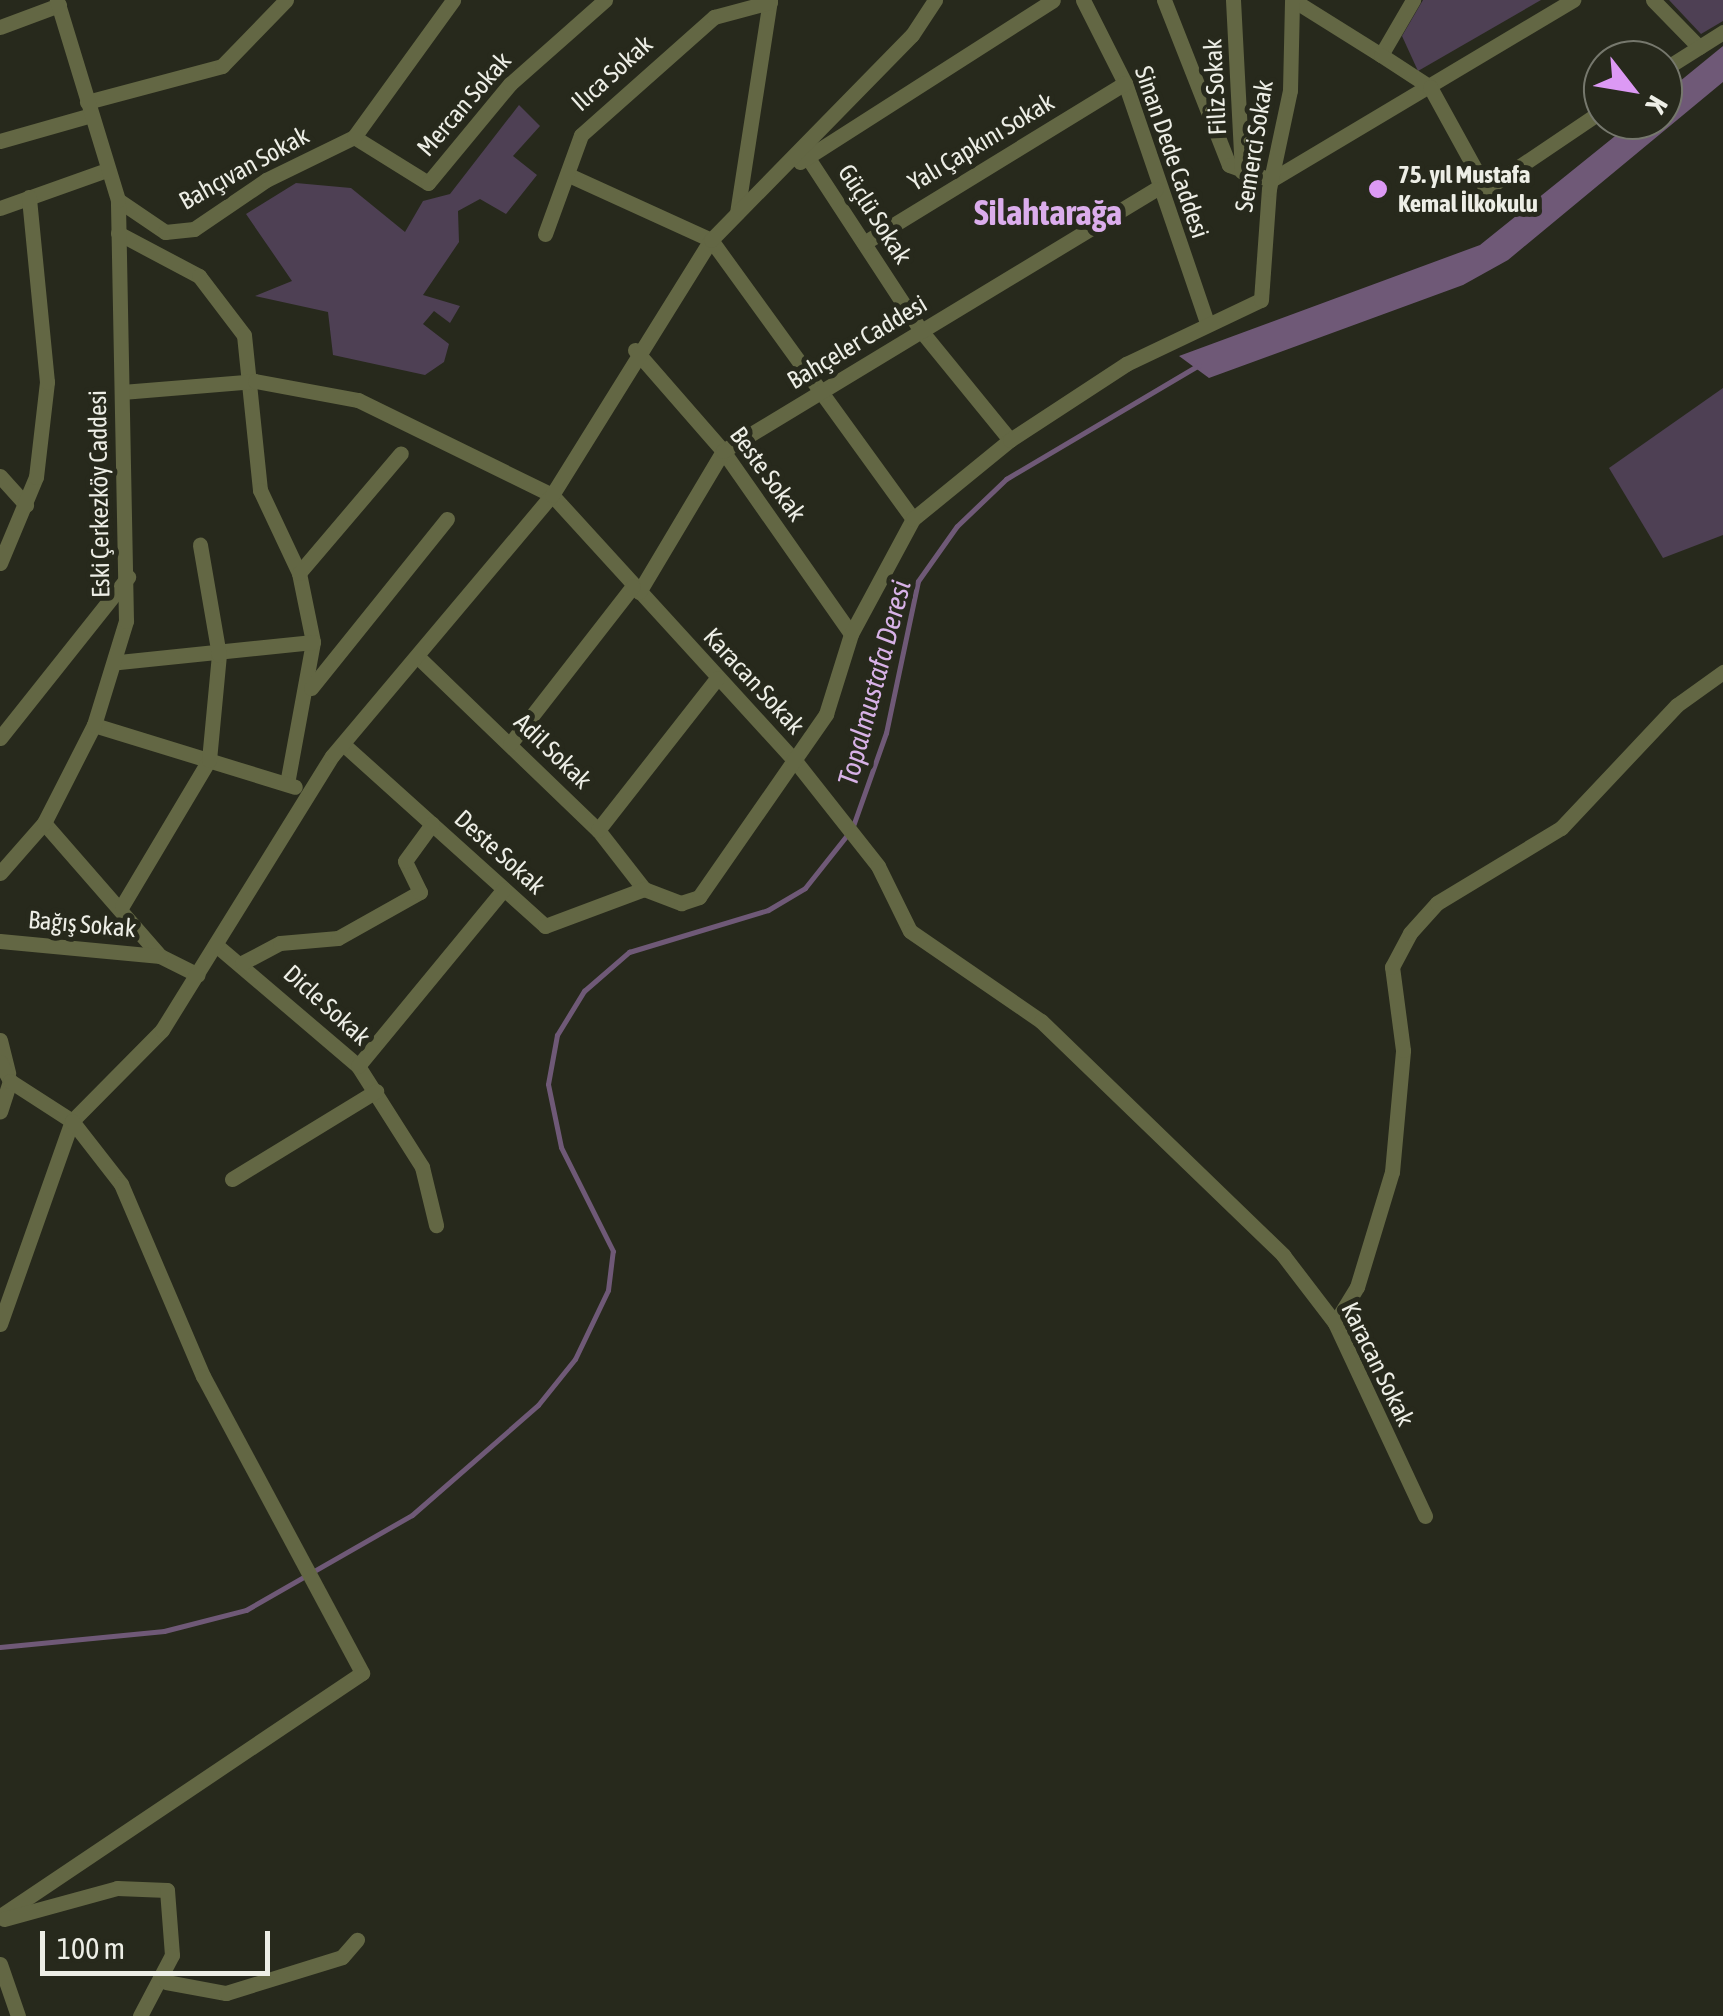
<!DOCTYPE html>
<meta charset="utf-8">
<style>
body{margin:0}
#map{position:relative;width:1723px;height:2016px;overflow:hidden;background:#27291c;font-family:"Asap Condensed",sans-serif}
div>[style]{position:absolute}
.green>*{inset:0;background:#4e4054}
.water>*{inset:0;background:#6f5977}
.stream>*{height:5px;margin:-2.5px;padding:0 2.5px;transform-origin:2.5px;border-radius:2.5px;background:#6f5977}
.minor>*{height:15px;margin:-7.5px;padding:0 7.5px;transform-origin:7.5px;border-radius:7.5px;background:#636744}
.dots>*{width:28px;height:28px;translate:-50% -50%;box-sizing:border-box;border:5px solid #27291c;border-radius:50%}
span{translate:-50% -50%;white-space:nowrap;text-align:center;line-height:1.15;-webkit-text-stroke:10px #27291c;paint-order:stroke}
.street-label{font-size:25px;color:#edeee6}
.poi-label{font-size:25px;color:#edeee6;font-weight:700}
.left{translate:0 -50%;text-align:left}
.water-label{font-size:28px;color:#d8b2e7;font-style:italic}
.district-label{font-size:35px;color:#dbadec;font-weight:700}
.north{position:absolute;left:1583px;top:40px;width:100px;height:100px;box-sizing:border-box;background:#27291c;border:2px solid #76786d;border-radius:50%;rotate:121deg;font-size:28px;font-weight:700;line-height:40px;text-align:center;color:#edeee6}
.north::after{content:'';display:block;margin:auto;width:35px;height:45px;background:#dc99f4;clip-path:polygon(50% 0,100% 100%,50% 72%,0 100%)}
.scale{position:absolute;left:40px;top:1931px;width:230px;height:45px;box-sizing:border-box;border:5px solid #edeee6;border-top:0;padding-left:12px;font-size:30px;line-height:35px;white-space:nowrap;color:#edeee6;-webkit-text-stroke:8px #27291c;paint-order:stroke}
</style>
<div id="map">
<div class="green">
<i style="clip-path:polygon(1423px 0,1541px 0,1418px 71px,1402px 36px)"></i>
<i style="clip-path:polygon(1669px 0,1723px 0,1723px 21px,1701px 34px)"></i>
<i style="clip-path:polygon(519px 105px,540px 126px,513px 156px,537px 175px,506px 214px,480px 199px,458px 211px,459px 242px,423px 295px,460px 306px,450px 323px,434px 311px,423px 324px,449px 344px,444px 362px,425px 375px,333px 355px,328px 312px,255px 296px,292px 281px,246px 214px,296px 183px,351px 188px,405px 232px,423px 201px,450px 194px)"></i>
<i style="clip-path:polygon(1723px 388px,1723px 535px,1663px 558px,1609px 468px)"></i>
</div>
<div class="water">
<i style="clip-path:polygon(1723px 46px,1723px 82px,1508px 260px,1463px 285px,1209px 378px,1179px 356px,1480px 245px,1635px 120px,1663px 120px,1663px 95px)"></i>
</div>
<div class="stream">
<i style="left:853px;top:826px;width:99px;rotate:-70.5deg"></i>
<i style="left:886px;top:733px;width:155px;rotate:-78.1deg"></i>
<i style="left:918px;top:581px;width:67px;rotate:-54.7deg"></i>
<i style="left:957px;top:526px;width:68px;rotate:-43.8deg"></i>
<i style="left:1006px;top:479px;width:224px;rotate:-30.6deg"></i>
<i style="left:0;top:1647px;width:165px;rotate:-5.6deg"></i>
<i style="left:164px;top:1631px;width:85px;rotate:-14.4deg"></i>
<i style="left:246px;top:1610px;width:191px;rotate:-29.8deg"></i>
<i style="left:412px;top:1515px;width:167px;rotate:-41.1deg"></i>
<i style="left:538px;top:1405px;width:59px;rotate:-51.2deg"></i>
<i style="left:575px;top:1359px;width:76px;rotate:-64.4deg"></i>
<i style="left:608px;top:1290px;width:39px;rotate:-83deg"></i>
<i style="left:613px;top:1251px;width:116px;rotate:-116.6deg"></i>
<i style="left:561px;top:1147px;width:64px;rotate:-101.7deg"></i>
<i style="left:548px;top:1084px;width:50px;rotate:-79.6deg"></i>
<i style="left:557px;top:1035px;width:52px;rotate:-58.5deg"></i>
<i style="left:584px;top:991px;width:60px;rotate:-40.9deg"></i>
<i style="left:629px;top:952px;width:145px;rotate:-16.8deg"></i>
<i style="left:768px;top:910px;width:43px;rotate:-30.7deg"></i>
<i style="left:805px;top:888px;width:68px;rotate:-51.6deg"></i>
</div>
<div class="minor">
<i style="left:1083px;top:0;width:93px;rotate:63.2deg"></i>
<i style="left:1125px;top:83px;width:254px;rotate:71.1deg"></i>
<i style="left:1164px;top:0;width:177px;rotate:68.5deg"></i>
<i style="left:1229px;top:165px;width:45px;rotate:19.7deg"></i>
<i style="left:1271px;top:180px;width:352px;rotate:-30.8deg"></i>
<i style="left:1233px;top:0;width:172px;rotate:87deg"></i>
<i style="left:1293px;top:0;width:104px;rotate:32deg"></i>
<i style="left:1381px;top:55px;width:64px;rotate:-59.8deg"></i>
<i style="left:1653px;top:0;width:66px;rotate:45.6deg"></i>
<i style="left:0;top:27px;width:63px;rotate:-20.4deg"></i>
<i style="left:1381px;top:55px;width:59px;rotate:33.1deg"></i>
<i style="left:1430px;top:87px;width:116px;rotate:61.2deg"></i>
<i style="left:1486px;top:189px;width:141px;rotate:-34deg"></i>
<i style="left:1663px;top:70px;width:71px;rotate:-32.3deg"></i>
<i style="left:87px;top:102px;width:140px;rotate:-14.9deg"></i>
<i style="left:222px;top:66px;width:92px;rotate:-45.9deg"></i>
<i style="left:354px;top:137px;width:87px;rotate:31.9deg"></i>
<i style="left:428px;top:183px;width:129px;rotate:-50.4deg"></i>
<i style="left:510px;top:84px;width:127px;rotate:-41.5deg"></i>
<i style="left:0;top:141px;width:95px;rotate:-15.9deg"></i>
<i style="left:808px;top:158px;width:208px;rotate:56.8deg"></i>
<i style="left:922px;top:332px;width:139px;rotate:50.8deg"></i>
<i style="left:800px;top:162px;width:300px;rotate:-32.6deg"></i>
<i style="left:573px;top:177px;width:152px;rotate:24.5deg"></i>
<i style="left:711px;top:240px;width:344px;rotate:54.1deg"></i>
<i style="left:118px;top:200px;width:57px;rotate:34.2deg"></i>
<i style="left:165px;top:232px;width:29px;rotate:-6deg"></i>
<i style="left:194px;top:229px;width:87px;rotate:-34.2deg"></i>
<i style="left:266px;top:180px;width:98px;rotate:-26deg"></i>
<i style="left:354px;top:137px;width:169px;rotate:-54.1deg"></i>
<i style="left:0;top:208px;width:114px;rotate:-19.6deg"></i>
<i style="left:737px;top:213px;width:216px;rotate:-81.2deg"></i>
<i style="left:118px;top:233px;width:92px;rotate:28deg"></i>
<i style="left:199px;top:276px;width:74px;rotate:52.7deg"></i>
<i style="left:244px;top:335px;width:156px;rotate:84.1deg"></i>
<i style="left:260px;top:490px;width:92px;rotate:64.8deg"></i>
<i style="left:299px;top:573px;width:70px;rotate:78.5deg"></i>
<i style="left:313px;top:642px;width:144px;rotate:100.4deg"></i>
<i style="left:545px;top:234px;width:105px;rotate:-70deg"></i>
<i style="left:581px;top:135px;width:178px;rotate:-41.6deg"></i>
<i style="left:714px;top:17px;width:58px;rotate:-15deg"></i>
<i style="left:864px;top:243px;width:306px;rotate:-31.5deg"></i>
<i style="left:635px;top:350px;width:134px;rotate:48.9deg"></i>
<i style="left:723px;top:451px;width:223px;rotate:55deg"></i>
<i style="left:122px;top:392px;width:133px;rotate:-4.7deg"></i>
<i style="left:255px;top:381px;width:105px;rotate:10.5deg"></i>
<i style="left:358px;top:400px;width:216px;rotate:26.1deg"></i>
<i style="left:552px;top:495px;width:362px;rotate:47.6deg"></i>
<i style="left:796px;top:762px;width:132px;rotate:51.7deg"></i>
<i style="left:878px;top:866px;width:72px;rotate:63.8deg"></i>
<i style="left:910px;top:931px;width:159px;rotate:34.5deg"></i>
<i style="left:1041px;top:1021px;width:337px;rotate:44deg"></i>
<i style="left:1283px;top:1255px;width:86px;rotate:52.6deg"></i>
<i style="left:1335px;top:1323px;width:213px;rotate:65deg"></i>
<i style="left:0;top:476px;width:39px;rotate:48deg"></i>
<i style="left:0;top:563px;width:93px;rotate:-67.3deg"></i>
<i style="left:36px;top:477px;width:96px;rotate:-83.4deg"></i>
<i style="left:47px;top:382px;width:186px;rotate:-95.6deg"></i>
<i style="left:299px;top:573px;width:157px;rotate:-49.6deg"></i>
<i style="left:639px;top:592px;width:164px;rotate:-59.2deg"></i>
<i style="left:723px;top:451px;width:506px;rotate:-31.18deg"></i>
<i style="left:418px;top:657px;width:250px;rotate:43.9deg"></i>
<i style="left:598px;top:830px;width:75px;rotate:52.1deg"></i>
<i style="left:644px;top:889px;width:40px;rotate:21deg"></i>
<i style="left:681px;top:903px;width:19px;rotate:-18deg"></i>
<i style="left:699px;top:897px;width:223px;rotate:-55.2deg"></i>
<i style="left:826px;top:714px;width:84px;rotate:-72.6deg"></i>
<i style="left:851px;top:634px;width:131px;rotate:-61.7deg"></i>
<i style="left:913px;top:519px;width:125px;rotate:-39.2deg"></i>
<i style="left:1010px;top:440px;width:139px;rotate:-33.2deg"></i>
<i style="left:1126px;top:364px;width:149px;rotate:-25.4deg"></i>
<i style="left:1261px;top:300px;width:111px;rotate:-85.9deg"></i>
<i style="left:1269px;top:189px;width:101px;rotate:-78deg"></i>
<i style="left:1290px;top:90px;width:90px;rotate:-88.7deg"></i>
<i style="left:119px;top:662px;width:195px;rotate:-5.9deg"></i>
<i style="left:311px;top:688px;width:217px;rotate:-51.2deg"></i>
<i style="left:94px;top:725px;width:210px;rotate:17.1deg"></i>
<i style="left:0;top:738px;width:206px;rotate:-51.5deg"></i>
<i style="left:343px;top:744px;width:272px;rotate:42deg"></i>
<i style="left:545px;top:926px;width:106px;rotate:-20.5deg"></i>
<i style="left:510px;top:744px;width:200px;rotate:-52.1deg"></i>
<i style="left:44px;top:823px;width:176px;rotate:48.9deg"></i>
<i style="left:160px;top:956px;width:42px;rotate:26.6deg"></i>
<i style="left:598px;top:830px;width:193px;rotate:-51.9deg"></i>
<i style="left:0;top:873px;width:67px;rotate:-48.7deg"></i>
<i style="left:44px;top:823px;width:110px;rotate:-63deg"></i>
<i style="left:94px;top:725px;width:109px;rotate:-72.9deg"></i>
<i style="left:126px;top:621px;width:421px;rotate:-91.1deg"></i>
<i style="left:118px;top:200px;width:209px;rotate:-107deg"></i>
<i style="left:122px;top:906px;width:170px;rotate:-59.2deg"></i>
<i style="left:209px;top:760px;width:105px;rotate:-84.6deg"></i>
<i style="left:219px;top:655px;width:112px;rotate:-99.8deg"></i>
<i style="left:0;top:941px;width:161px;rotate:5.4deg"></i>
<i style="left:216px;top:945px;width:187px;rotate:40.4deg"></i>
<i style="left:358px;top:1066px;width:120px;rotate:57.6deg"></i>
<i style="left:422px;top:1167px;width:60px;rotate:76.4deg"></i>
<i style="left:242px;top:963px;width:43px;rotate:-27.8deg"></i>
<i style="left:280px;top:943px;width:58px;rotate:-4.9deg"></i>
<i style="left:338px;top:938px;width:94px;rotate:-29.3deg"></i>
<i style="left:420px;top:892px;width:34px;rotate:-116deg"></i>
<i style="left:405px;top:861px;width:46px;rotate:-53.9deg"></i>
<i style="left:0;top:1040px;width:34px;rotate:76deg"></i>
<i style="left:0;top:1062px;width:21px;rotate:62deg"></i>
<i style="left:10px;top:1081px;width:32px;rotate:108deg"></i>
<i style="left:358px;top:1066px;width:229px;rotate:-50.5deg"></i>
<i style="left:10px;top:1081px;width:74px;rotate:32.8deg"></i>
<i style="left:72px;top:1121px;width:128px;rotate:-45.3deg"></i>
<i style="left:162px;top:1030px;width:322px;rotate:-58.2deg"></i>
<i style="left:332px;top:756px;width:341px;rotate:-49.9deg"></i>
<i style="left:552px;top:495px;width:301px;rotate:-58.1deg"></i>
<i style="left:711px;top:240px;width:287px;rotate:-45.6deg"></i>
<i style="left:912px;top:35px;width:42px;rotate:-56.7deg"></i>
<i style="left:232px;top:1179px;width:169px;rotate:-31.4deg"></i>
<i style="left:1335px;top:1323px;width:42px;rotate:-58.6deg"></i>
<i style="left:1357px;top:1287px;width:120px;rotate:-73.1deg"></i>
<i style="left:1392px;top:1172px;width:122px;rotate:-84.8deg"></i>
<i style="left:1403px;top:1050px;width:84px;rotate:-97.5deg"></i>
<i style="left:1392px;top:967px;width:38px;rotate:-62deg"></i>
<i style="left:1410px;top:933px;width:40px;rotate:-48deg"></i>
<i style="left:1437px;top:903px;width:145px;rotate:-31.2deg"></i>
<i style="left:1561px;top:828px;width:169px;rotate:-46.7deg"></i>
<i style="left:1677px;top:705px;width:57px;rotate:-35.7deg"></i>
<i style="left:0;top:1324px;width:215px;rotate:-70.5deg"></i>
<i style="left:72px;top:1121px;width:80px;rotate:52.1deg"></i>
<i style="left:121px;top:1184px;width:209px;rotate:66.9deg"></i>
<i style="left:203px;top:1376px;width:337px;rotate:61.8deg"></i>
<i style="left:362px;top:1673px;width:436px;rotate:146.1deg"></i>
<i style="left:4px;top:1919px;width:117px;rotate:-15.3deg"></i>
<i style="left:117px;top:1888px;width:50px;rotate:2.3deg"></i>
<i style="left:167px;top:1890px;width:65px;rotate:85.6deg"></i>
<i style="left:172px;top:1955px;width:69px;rotate:117.7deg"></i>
<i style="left:0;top:1964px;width:55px;rotate:70.9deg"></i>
<i style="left:166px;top:1982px;width:61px;rotate:10.4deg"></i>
<i style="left:226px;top:1993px;width:121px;rotate:-17.2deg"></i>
<i style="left:342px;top:1957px;width:23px;rotate:-49deg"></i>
</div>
<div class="dots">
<i style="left:1378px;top:189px;background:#dc99f4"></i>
</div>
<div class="street-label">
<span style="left:612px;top:73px;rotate:-42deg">Ilıca Sokak</span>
<span style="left:1215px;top:87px;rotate:-93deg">Filiz Sokak</span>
<span style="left:464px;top:104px;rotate:-49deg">Mercan Sokak</span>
<span style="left:981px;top:142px;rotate:-31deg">Yalı Çapkını Sokak</span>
<span style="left:1254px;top:146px;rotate:-81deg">Semerci Sokak</span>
<span style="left:1172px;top:152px;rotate:71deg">Sinan Dede Caddesi</span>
<span style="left:244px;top:168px;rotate:-29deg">Bahçıvan Sokak</span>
<span style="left:875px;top:214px;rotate:57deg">Güçlü Sokak</span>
<span style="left:857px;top:342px;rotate:-31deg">Bahçeler Caddesi</span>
<span style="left:768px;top:474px;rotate:54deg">Beste Sokak</span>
<span style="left:99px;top:494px;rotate:-91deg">Eski Çerkezköy Caddesi</span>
<span style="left:754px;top:681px;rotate:47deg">Karacan Sokak</span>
<span style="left:553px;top:751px;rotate:44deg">Adil Sokak</span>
<span style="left:500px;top:852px;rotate:42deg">Deste Sokak</span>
<span style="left:82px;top:924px;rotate:5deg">Bağış Sokak</span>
<span style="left:327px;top:1005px;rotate:42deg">Dicle Sokak</span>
<span style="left:1378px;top:1364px;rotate:64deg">Karacan Sokak</span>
</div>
<div class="poi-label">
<span class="left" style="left:1398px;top:189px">75. yıl Mustafa<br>Kemal İlkokulu</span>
</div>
<div class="water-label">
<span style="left:874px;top:683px;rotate:-75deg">Topalmustafa Deresi</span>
</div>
<div class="district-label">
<span style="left:1048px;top:212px">Silahtarağa</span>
</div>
<div class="north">K</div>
<div class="scale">100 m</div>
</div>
